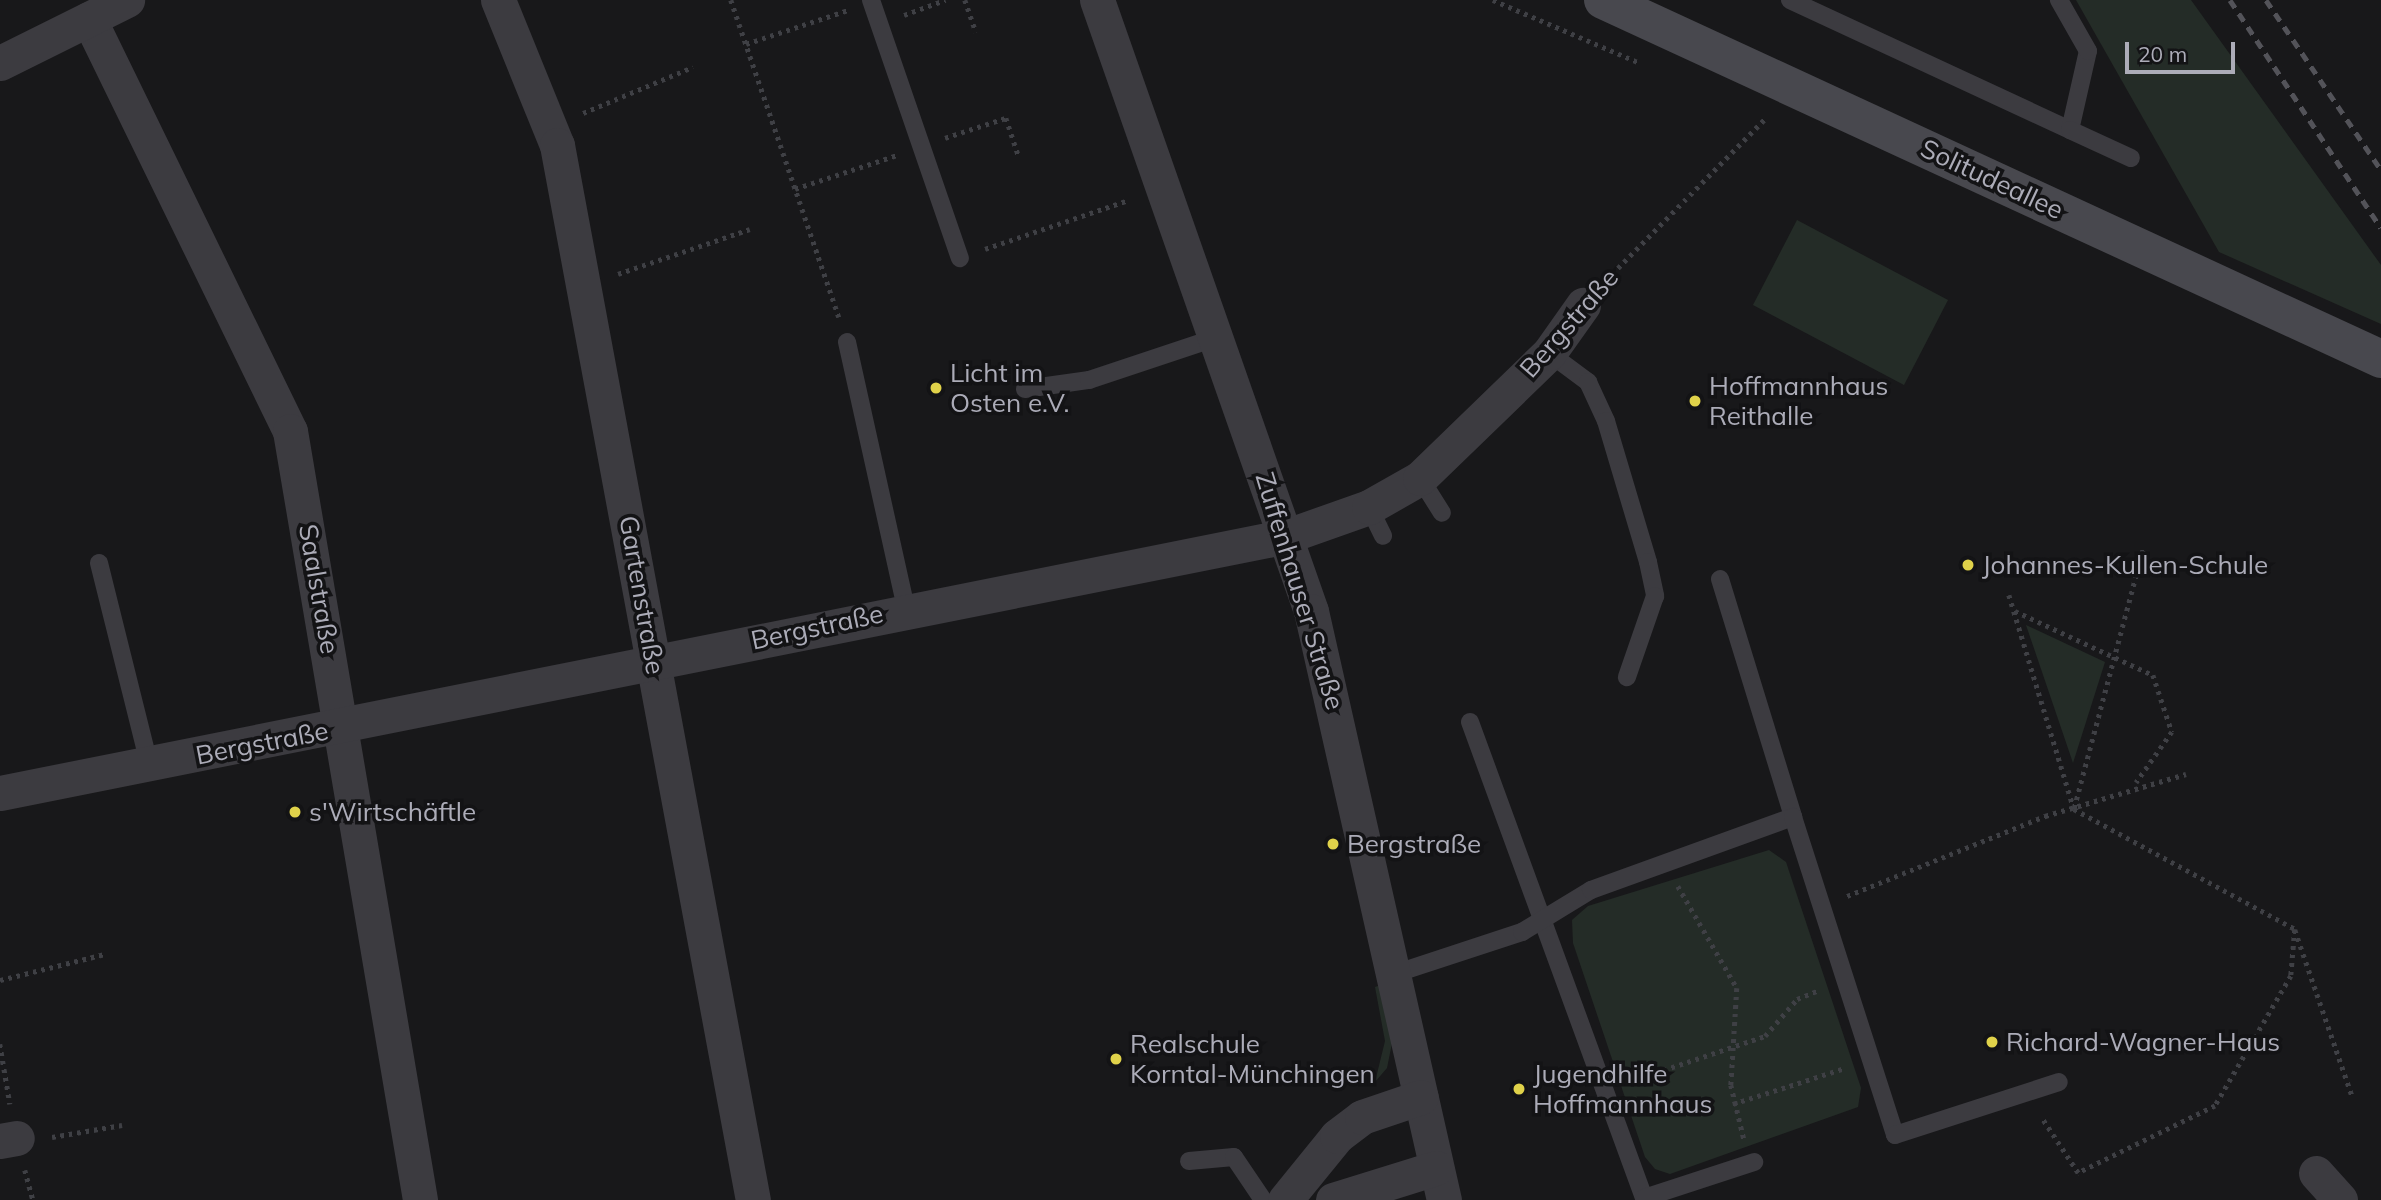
<!DOCTYPE html>
<meta charset="utf-8">
<style>
body{margin:0}
#map{position:relative;width:2381px;height:1200px;overflow:hidden;background:#18181a;font-family:Mulish,sans-serif}
div>[style]{position:absolute}
.green>*{inset:0;background:#242c27}
.path>*{height:4.5px;margin-top:-2.25px;transform-origin:0;background:repeating-linear-gradient(90deg,#3f4045 0 3.5px,transparent 0 8.5px)}
.lane>*{height:18px;margin:-9px;padding:0 9px;transform-origin:9px;border-radius:9px;background:#3c3b40}
.street>*{height:35px;margin:-17.5px;padding:0 17.5px;transform-origin:17.5px;border-radius:17.5px;background:#3c3b40}
.secondary>*{height:38px;margin:-19px;padding:0 19px;transform-origin:19px;border-radius:19px;background:#48484e}
.rail>*{height:5px;margin-top:-2.5px;transform-origin:0;background:repeating-linear-gradient(90deg,#535359 0 9px,transparent 0 16px)}
.dots>*{width:19px;height:19px;translate:-50% -50%;box-sizing:border-box;border:4px solid #131315;border-radius:50%}
span{translate:-50% -50%;white-space:nowrap;text-align:center;line-height:1.15;-webkit-text-stroke:7px #131315;paint-order:stroke}
.street-label{font-size:26px;color:#acacb8}
.poi-label{font-size:26px;color:#acacb8}
.left{translate:0 -50%;text-align:left}
.scale{position:absolute;left:2125px;top:42px;width:110px;height:32px;box-sizing:border-box;border:4px solid #acacb8;border-top:0;padding-left:9px;font-size:21px;line-height:24px;white-space:nowrap;color:#acacb8;-webkit-text-stroke:5px #131315;paint-order:stroke}
</style>
<div id="map">
<div class="green">
<i style="clip-path:polygon(2076px 0,2191px 0,2381px 265px,2381px 324px,2219px 252px)"></i>
<i style="clip-path:polygon(1797px 220px,1948px 300px,1904px 385px,1753px 305px)"></i>
<i style="clip-path:polygon(2026px 625px,2105px 662px,2073px 763px)"></i>
<i style="clip-path:polygon(1769px 850px,1786px 862px,1861px 1088px,1858px 1107px,1670px 1174px,1655px 1169px,1645px 1157px,1573px 943px,1572px 920px,1588px 906px)"></i>
<i style="clip-path:polygon(1381px 985px,1393px 1038px,1387px 1068px,1375px 1082px,1385px 1041px,1375px 987px)"></i>
</div>
<div class="path">
<i style="left:731px;top:0;width:335px;rotate:71.2deg"></i>
<i style="left:965px;top:0;width:34px;rotate:71deg"></i>
<i style="left:1493px;top:0;width:160px;rotate:23.2deg"></i>
<i style="left:904px;top:15px;width:44px;rotate:-20.1deg"></i>
<i style="left:746px;top:44px;width:108px;rotate:-18.4deg"></i>
<i style="left:583px;top:113px;width:119px;rotate:-22.7deg"></i>
<i style="left:945px;top:138px;width:64px;rotate:-18.2deg"></i>
<i style="left:1006px;top:118px;width:41px;rotate:71.6deg"></i>
<i style="left:795px;top:189px;width:108px;rotate:-18.4deg"></i>
<i style="left:985px;top:249px;width:149px;rotate:-18.8deg"></i>
<i style="left:618px;top:274px;width:139px;rotate:-18.8deg"></i>
<i style="left:1606px;top:280px;width:229px;rotate:-45.4deg"></i>
<i style="left:2009px;top:595px;width:224px;rotate:73.1deg"></i>
<i style="left:2074px;top:809px;width:251px;rotate:28.5deg"></i>
<i style="left:2295px;top:929px;width:47px;rotate:94.9deg"></i>
<i style="left:2291px;top:976px;width:151px;rotate:120.3deg"></i>
<i style="left:2215px;top:1106px;width:153px;rotate:153.9deg"></i>
<i style="left:2078px;top:1173px;width:67px;rotate:-123.5deg"></i>
<i style="left:2015px;top:611px;width:152px;rotate:24.9deg"></i>
<i style="left:2153px;top:675px;width:60px;rotate:71.6deg"></i>
<i style="left:2172px;top:732px;width:62px;rotate:125.2deg"></i>
<i style="left:2074px;top:808px;width:268px;rotate:-75.1deg"></i>
<i style="left:1678px;top:886px;width:118px;rotate:60deg"></i>
<i style="left:1737px;top:988px;width:97px;rotate:93.5deg"></i>
<i style="left:1731px;top:1085px;width:56px;rotate:76.5deg"></i>
<i style="left:1847px;top:896px;width:214px;rotate:-22deg"></i>
<i style="left:2045px;top:816px;width:147px;rotate:-16.6deg"></i>
<i style="left:2295px;top:930px;width:178px;rotate:71deg"></i>
<i style="left:0;top:980px;width:108px;rotate:-13.9deg"></i>
<i style="left:0;top:1044px;width:61px;rotate:80.5deg"></i>
<i style="left:1631px;top:1081px;width:141px;rotate:-18.6deg"></i>
<i style="left:1765px;top:1036px;width:49px;rotate:-49.1deg"></i>
<i style="left:1797px;top:999px;width:24px;rotate:-22deg"></i>
<i style="left:1733px;top:1104px;width:118px;rotate:-17.8deg"></i>
<i style="left:52px;top:1137px;width:71px;rotate:-9.7deg"></i>
<i style="left:25px;top:1170px;width:31px;rotate:75deg"></i>
</div>
<div class="lane">
<i style="left:871px;top:0;width:273px;rotate:71deg"></i>
<i style="left:1790px;top:0;width:309px;rotate:24.9deg"></i>
<i style="left:2070px;top:130px;width:81px;rotate:-77.2deg"></i>
<i style="left:2088px;top:51px;width:59px;rotate:-119.6deg"></i>
<i style="left:2070px;top:130px;width:67px;rotate:24.7deg"></i>
<i style="left:847px;top:342px;width:272px;rotate:77.5deg"></i>
<i style="left:1549px;top:353px;width:49px;rotate:36.6deg"></i>
<i style="left:1588px;top:382px;width:43px;rotate:65.2deg"></i>
<i style="left:1606px;top:421px;width:147px;rotate:73.4deg"></i>
<i style="left:1648px;top:562px;width:35px;rotate:78deg"></i>
<i style="left:1655px;top:596px;width:86px;rotate:109.1deg"></i>
<i style="left:1025px;top:389px;width:65px;rotate:-8deg"></i>
<i style="left:1089px;top:380px;width:136px;rotate:-18.4deg"></i>
<i style="left:1420px;top:478px;width:41px;rotate:57.8deg"></i>
<i style="left:1369px;top:507px;width:32px;rotate:64deg"></i>
<i style="left:99px;top:563px;width:207px;rotate:76deg"></i>
<i style="left:1720px;top:579px;width:249px;rotate:72.9deg"></i>
<i style="left:1470px;top:722px;width:507px;rotate:69.92deg"></i>
<i style="left:1644px;top:1198px;width:116px;rotate:-18.1deg"></i>
<i style="left:1394px;top:974px;width:135px;rotate:-18.2deg"></i>
<i style="left:1522px;top:932px;width:81px;rotate:-31.3deg"></i>
<i style="left:1591px;top:890px;width:215px;rotate:-19.9deg"></i>
<i style="left:1793px;top:817px;width:334px;rotate:72.2deg"></i>
<i style="left:1895px;top:1135px;width:172px;rotate:-17.9deg"></i>
<i style="left:1189px;top:1161px;width:45px;rotate:-5.1deg"></i>
<i style="left:1234px;top:1157px;width:52px;rotate:56deg"></i>
</div>
<div class="street">
<i style="left:498px;top:0;width:157px;rotate:67.9deg"></i>
<i style="left:557px;top:145px;width:1073px;rotate:79.48deg"></i>
<i style="left:1097px;top:0;width:647px;rotate:70.7deg"></i>
<i style="left:1311px;top:611px;width:604px;rotate:77.28deg"></i>
<i style="left:89px;top:19px;width:458px;rotate:64deg"></i>
<i style="left:290px;top:431px;width:780px;rotate:80.4deg"></i>
<i style="left:0;top:63px;width:142px;rotate:-26.4deg"></i>
<i style="left:0;top:793px;width:1312px;rotate:-11.29deg"></i>
<i style="left:1287px;top:536px;width:87px;rotate:-19.5deg"></i>
<i style="left:1369px;top:507px;width:59px;rotate:-29.6deg"></i>
<i style="left:1420px;top:478px;width:180px;rotate:-44.1deg"></i>
<i style="left:1549px;top:353px;width:59px;rotate:-54.7deg"></i>
<i style="left:0;top:1141px;width:17px;rotate:-10deg"></i>
<i style="left:2316px;top:1173px;width:36px;rotate:48deg"></i>
<i style="left:1285px;top:1200px;width:82px;rotate:-50.9deg"></i>
<i style="left:1337px;top:1136px;width:31px;rotate:-37deg"></i>
<i style="left:1362px;top:1117px;width:62px;rotate:-18.7deg"></i>
<i style="left:1333px;top:1200px;width:108px;rotate:-17.3deg"></i>
</div>
<div class="secondary">
<i style="left:1603px;top:0;width:857px;rotate:24.77deg"></i>
</div>
<div class="rail">
<i style="left:2230px;top:0;width:273px;rotate:56.5deg"></i>
<i style="left:2266px;top:0;width:205px;rotate:55.9deg"></i>
</div>
<div class="dots">
<i style="left:936px;top:388px;background:#e0d24a"></i>
<i style="left:1695px;top:401px;background:#e0d24a"></i>
<i style="left:1968px;top:565px;background:#e0d24a"></i>
<i style="left:295px;top:812px;background:#e0d24a"></i>
<i style="left:1333px;top:844px;background:#e0d24a"></i>
<i style="left:1992px;top:1042px;background:#e0d24a"></i>
<i style="left:1116px;top:1059px;background:#e0d24a"></i>
<i style="left:1519px;top:1089px;background:#e0d24a"></i>
</div>
<div class="street-label">
<span style="left:1992px;top:179px;rotate:25deg">Solitudeallee</span>
<span style="left:1569px;top:323px;rotate:-49deg">Bergstraße</span>
<span style="left:319px;top:589px;rotate:80deg">Saalstraße</span>
<span style="left:1300px;top:591px;rotate:73deg">Zuffenhauser Straße</span>
<span style="left:642px;top:595px;rotate:80deg">Gartenstraße</span>
<span style="left:817px;top:627px;rotate:-12deg">Bergstraße</span>
<span style="left:262px;top:743px;rotate:-11deg">Bergstraße</span>
</div>
<div class="poi-label">
<span class="left" style="left:950px;top:388px">Licht im<br>Osten e.V.</span>
<span class="left" style="left:1709px;top:401px">Hoffmannhaus<br>Reithalle</span>
<span class="left" style="left:1982px;top:565px">Johannes-Kullen-Schule</span>
<span class="left" style="left:309px;top:812px">s'Wirtschäftle</span>
<span class="left" style="left:1347px;top:844px">Bergstraße</span>
<span class="left" style="left:2006px;top:1042px">Richard-Wagner-Haus</span>
<span class="left" style="left:1130px;top:1059px">Realschule<br>Korntal-Münchingen</span>
<span class="left" style="left:1533px;top:1089px">Jugendhilfe<br>Hoffmannhaus</span>
</div>
<div class="scale">20 m</div>
</div>
